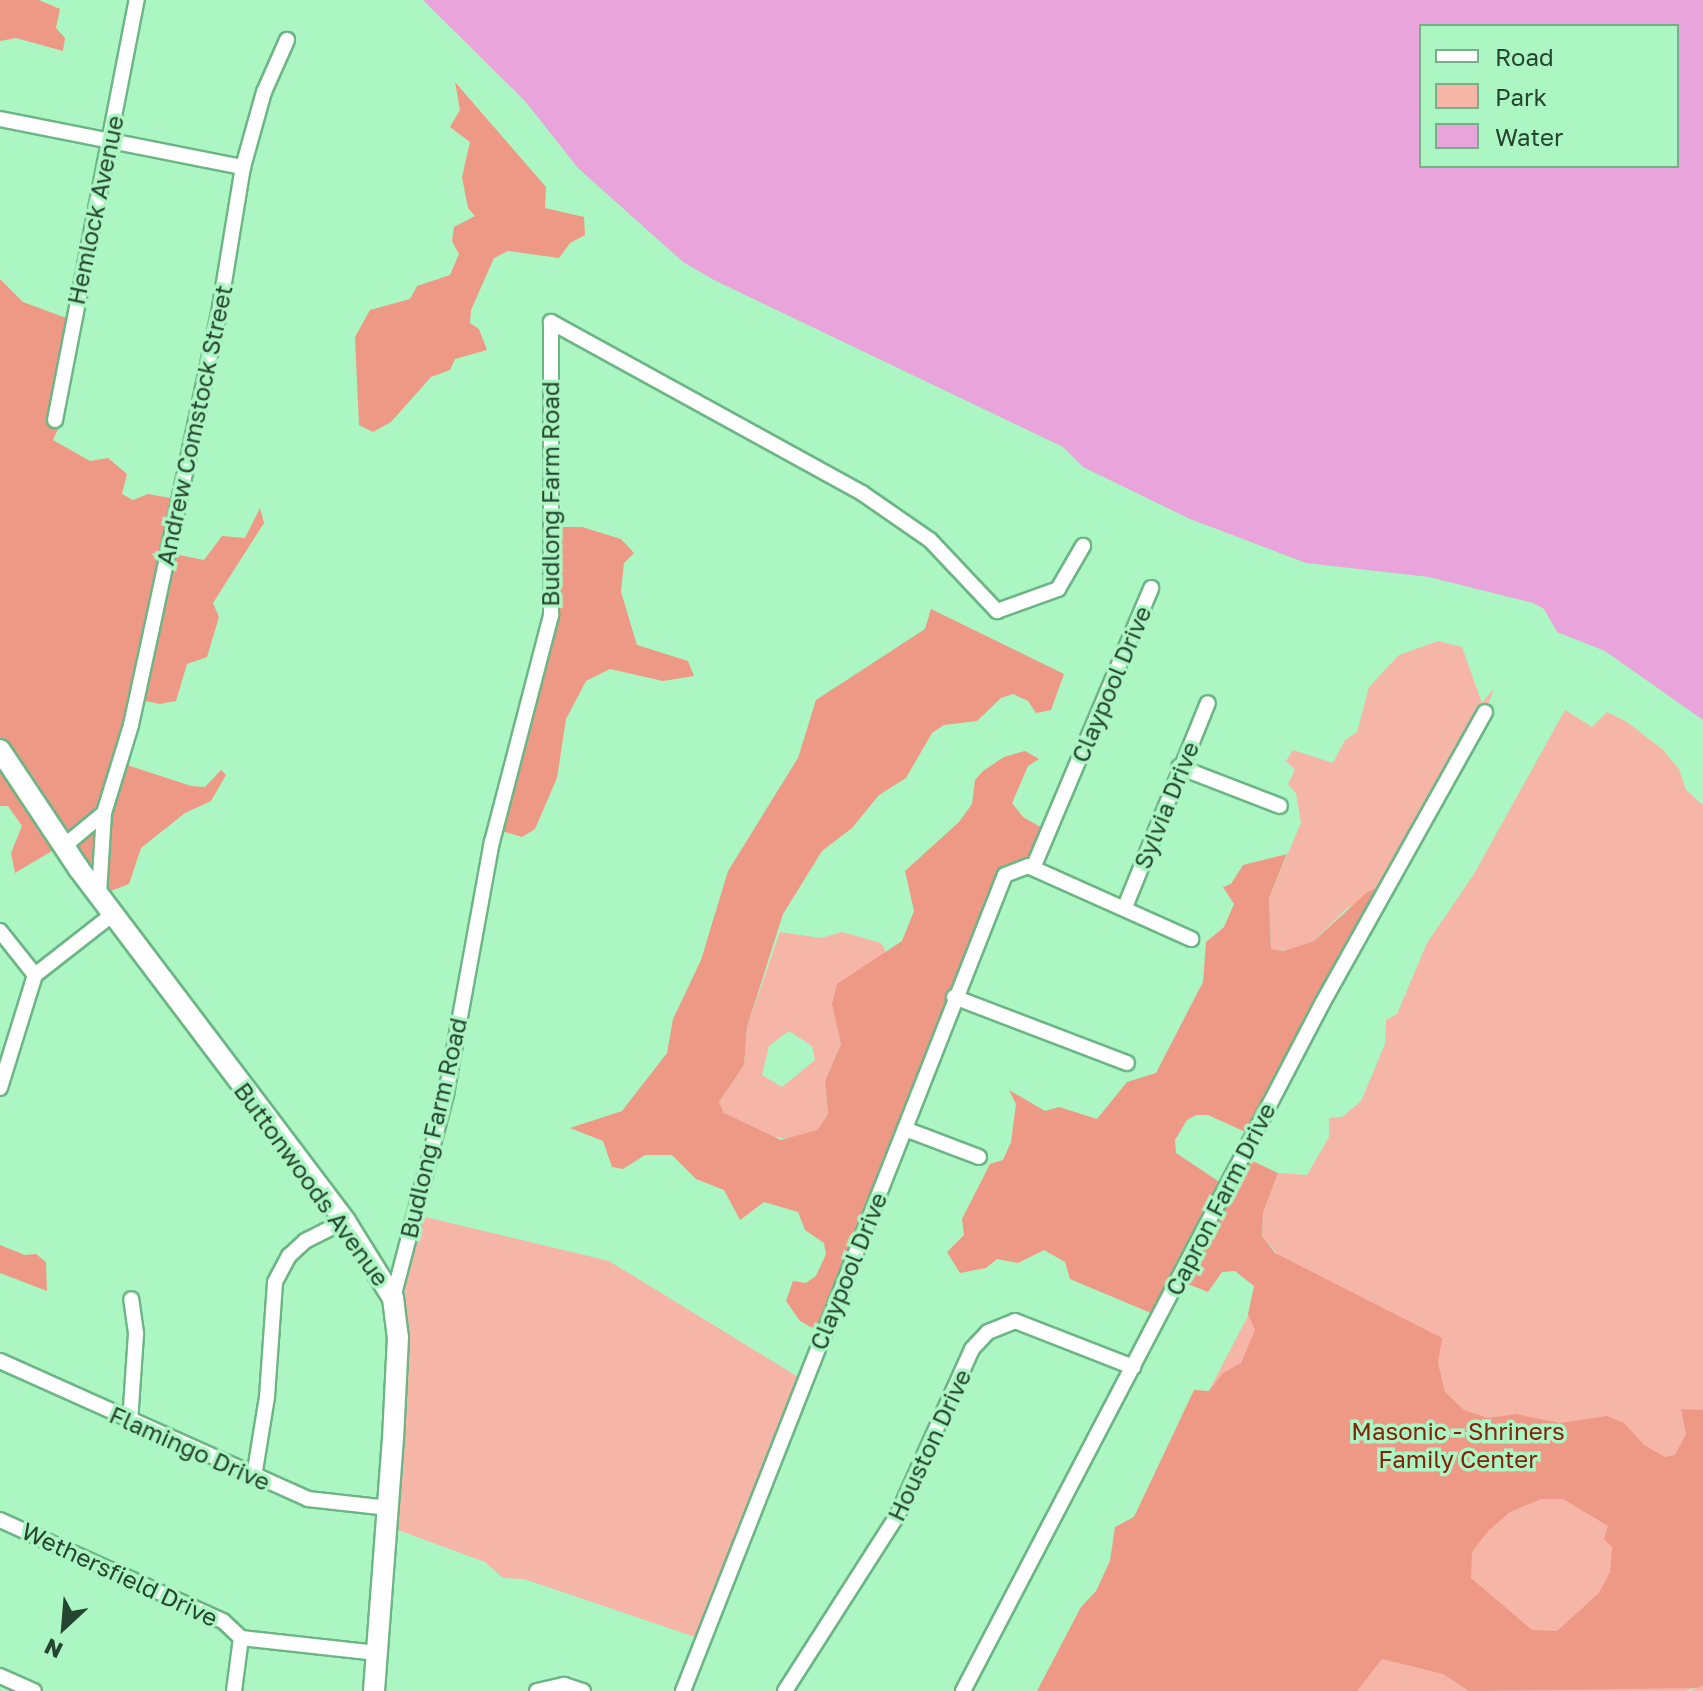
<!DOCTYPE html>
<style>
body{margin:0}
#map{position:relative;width:1703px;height:1691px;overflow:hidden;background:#abf6c2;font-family:"Golos Text",sans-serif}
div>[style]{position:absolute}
.green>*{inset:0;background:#f6b6a7}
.forest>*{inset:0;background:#ee9985}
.water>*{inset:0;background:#e8a4db}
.roads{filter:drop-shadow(2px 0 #6cb584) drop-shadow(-2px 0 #6cb584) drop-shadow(0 2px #6cb584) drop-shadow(0 -2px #6cb584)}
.street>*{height:14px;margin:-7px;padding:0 7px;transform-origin:7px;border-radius:7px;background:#fff}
.secondary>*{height:20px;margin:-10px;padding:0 10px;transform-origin:10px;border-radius:10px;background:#fff}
span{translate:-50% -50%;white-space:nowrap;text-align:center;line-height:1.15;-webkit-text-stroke:7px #abf6c2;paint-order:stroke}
.street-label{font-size:24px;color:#264530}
.park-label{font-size:24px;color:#83210b}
.legend{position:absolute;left:1419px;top:24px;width:260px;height:144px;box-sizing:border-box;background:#abf6c2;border:2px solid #76af88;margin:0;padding:10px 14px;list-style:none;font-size:24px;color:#264530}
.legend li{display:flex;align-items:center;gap:16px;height:40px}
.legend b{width:40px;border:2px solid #76af88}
.north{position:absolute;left:24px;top:1587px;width:80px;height:80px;-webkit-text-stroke:6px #abf6c2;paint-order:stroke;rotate:206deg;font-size:22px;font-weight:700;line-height:32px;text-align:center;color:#264530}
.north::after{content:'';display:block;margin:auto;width:28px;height:36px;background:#264530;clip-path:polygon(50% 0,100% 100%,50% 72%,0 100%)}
</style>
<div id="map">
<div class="green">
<i style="clip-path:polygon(1438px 641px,1462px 647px,1482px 703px,1494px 688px,1486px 710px,1385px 884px,1345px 910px,1314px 941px,1285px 951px,1271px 949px,1269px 898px,1301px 823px,1296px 793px,1288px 784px,1295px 770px,1286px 761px,1293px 750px,1333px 763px,1345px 740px,1357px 732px,1369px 687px,1399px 655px)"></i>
<i style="clip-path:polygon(1565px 710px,1592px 727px,1607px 712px,1627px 722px,1662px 749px,1679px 769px,1686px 790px,1703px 805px,1703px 1691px,1691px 1691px,1700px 1686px,1686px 1691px,1053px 1691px,1279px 1256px,1262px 1236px,1263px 1213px,1278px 1173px,1307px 1175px,1329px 1137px,1329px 1118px,1342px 1117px,1361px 1101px,1385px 1044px,1386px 1020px,1397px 1014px,1427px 943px,1474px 874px)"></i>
<i style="clip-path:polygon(evenodd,780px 932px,821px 938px,842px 932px,881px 943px,887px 954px,839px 1033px,841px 1044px,825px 1081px,828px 1114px,817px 1130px,795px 1140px,763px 1135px,724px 1113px,719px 1102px,744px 1065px,747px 1027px,780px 932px,789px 1031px,812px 1046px,815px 1060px,782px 1087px,762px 1075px,769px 1046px,789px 1031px)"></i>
<i style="clip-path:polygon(417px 1215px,609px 1261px,803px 1380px,701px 1639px,524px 1579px,503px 1578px,485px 1562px,387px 1526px,397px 1338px,386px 1280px)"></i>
</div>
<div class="forest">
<i style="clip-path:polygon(0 0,39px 0,60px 9px,56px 28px,65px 38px,63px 51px,16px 38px,0 41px)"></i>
<i style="clip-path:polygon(455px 82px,546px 187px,545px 208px,584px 217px,585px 235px,570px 243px,559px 258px,508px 251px,494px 258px,471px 310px,470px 323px,479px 329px,487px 350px,455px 359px,450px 370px,431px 377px,391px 422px,373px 432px,359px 425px,355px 337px,370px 310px,410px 299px,417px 286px,450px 275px,459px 254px,452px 241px,454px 227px,475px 216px,468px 208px,462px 177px,470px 142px,450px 127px,460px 110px)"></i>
<i style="clip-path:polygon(0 279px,23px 302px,69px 319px,52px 410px,58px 429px,53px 440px,90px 461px,108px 458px,127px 474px,122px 494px,133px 500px,148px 494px,176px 499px,169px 553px,204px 560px,222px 536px,245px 538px,260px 508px,264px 523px,213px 603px,219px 617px,207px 657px,187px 664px,176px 701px,160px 704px,136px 699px,121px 763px,191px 786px,205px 787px,221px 770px,226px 775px,211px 801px,185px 813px,141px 848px,129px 884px,100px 895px,62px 845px,15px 873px,11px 853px,22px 826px,8px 806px,0 806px)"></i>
<i style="clip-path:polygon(552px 527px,582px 527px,621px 539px,634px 553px,624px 563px,621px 592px,637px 645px,688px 661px,694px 676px,663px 681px,610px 669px,586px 681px,566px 719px,557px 778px,535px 829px,522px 837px,495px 829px,539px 669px)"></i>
<i style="clip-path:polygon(931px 609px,1064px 674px,1051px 710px,1036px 713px,1028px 701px,1013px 694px,1001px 698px,977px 721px,944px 725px,932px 733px,906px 778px,879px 795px,852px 828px,822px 851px,783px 914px,747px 1027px,744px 1065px,719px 1102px,724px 1113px,781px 1140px,817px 1130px,828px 1114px,825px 1081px,841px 1044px,832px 1004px,837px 984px,902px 941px,914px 911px,905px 871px,959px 822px,972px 804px,975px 780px,983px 771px,1004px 757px,1025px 751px,1039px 759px,1028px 766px,1012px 803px,1023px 817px,1046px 830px,1028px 866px,1005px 875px,822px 1333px,800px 1321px,786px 1301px,793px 1281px,806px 1283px,816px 1276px,826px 1254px,824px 1243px,805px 1230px,798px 1212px,764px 1202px,740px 1220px,724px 1190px,696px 1179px,672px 1155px,645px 1155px,623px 1169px,612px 1167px,603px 1141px,570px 1128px,622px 1111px,667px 1053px,673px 1019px,701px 960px,728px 871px,798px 758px,816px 700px,925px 629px)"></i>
<i style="clip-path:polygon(evenodd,1287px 854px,1269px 898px,1271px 949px,1284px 951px,1314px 941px,1366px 893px,1388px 882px,1252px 1135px,1208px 1115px,1196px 1115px,1187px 1120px,1175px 1140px,1176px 1153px,1224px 1185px,1242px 1156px,1278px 1173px,1263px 1213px,1262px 1236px,1275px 1253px,1442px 1338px,1438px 1363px,1445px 1392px,1464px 1410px,1488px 1418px,1516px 1414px,1560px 1423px,1607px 1416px,1624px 1423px,1644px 1445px,1665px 1457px,1675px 1455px,1686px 1434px,1681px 1409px,1703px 1410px,1703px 1685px,1698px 1688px,1469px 1691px,1443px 1674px,1382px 1659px,1357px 1691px,1037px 1691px,1081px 1607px,1096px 1591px,1110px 1561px,1115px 1527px,1134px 1517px,1194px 1390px,1209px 1391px,1223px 1373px,1241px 1363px,1255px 1330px,1248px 1314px,1254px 1286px,1235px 1271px,1222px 1272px,1208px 1292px,1178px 1280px,1158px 1316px,1070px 1279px,1065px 1262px,1044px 1250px,1018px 1263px,997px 1259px,986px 1268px,960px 1273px,947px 1252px,964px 1235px,962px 1219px,990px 1164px,1003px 1160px,1011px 1142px,1016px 1104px,1009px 1090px,1045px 1111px,1059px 1107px,1097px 1119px,1127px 1082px,1156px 1073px,1203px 982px,1206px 942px,1224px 927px,1234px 904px,1223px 887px,1231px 884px,1243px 865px,1287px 854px,1541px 1499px,1563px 1499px,1608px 1526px,1604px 1539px,1612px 1547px,1610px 1572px,1599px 1593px,1557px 1631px,1532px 1630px,1471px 1578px,1472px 1552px,1488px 1531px,1510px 1512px,1541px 1499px)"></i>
<i style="clip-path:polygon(0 1245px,25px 1255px,36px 1254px,46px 1262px,47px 1291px,0 1273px)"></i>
</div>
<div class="water">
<i style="clip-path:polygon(evenodd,423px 0,1703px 0,1703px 720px,1605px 651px,1557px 632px,1544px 609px,1533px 603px,1429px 577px,1306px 563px,1190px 519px,1083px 467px,1063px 447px,714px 280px,683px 262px,578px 168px,525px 101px,423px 0,1677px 26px,1677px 166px,1421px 166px,1421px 26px,1677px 26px)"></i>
</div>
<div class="roads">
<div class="street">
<i style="left:0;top:119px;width:248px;rotate:11.2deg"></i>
<i style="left:55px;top:420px;width:428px;rotate:-79deg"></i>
<i style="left:1179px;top:767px;width:108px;rotate:21.1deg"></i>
<i style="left:64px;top:846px;width:52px;rotate:-39.5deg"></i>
<i style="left:1033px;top:868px;width:304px;rotate:-67.1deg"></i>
<i style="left:99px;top:894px;width:81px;rotate:-86.5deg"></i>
<i style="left:104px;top:813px;width:92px;rotate:-72.9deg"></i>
<i style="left:131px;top:725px;width:99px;rotate:-77.8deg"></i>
<i style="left:152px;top:628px;width:328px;rotate:-78deg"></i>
<i style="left:220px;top:307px;width:142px;rotate:-80.7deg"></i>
<i style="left:243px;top:167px;width:78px;rotate:-74.4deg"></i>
<i style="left:264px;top:92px;width:57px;rotate:-66.1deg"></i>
<i style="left:1125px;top:907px;width:220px;rotate:-67.9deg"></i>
<i style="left:0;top:931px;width:56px;rotate:51.5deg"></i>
<i style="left:954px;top:997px;width:185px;rotate:20.9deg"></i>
<i style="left:0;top:1088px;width:118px;rotate:-72.8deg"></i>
<i style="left:35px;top:975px;width:99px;rotate:-38deg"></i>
<i style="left:905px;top:1129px;width:79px;rotate:20.7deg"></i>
<i style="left:393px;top:1298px;width:211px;rotate:-75.4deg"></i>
<i style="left:446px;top:1094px;width:256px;rotate:-79.7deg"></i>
<i style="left:492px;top:842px;width:235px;rotate:-75.4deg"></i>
<i style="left:551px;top:615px;width:293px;rotate:-90deg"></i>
<i style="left:551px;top:322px;width:355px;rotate:28.8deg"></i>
<i style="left:862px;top:493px;width:83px;rotate:34.7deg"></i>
<i style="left:930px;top:540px;width:98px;rotate:46.7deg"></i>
<i style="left:997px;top:611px;width:65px;rotate:-19.8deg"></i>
<i style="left:1058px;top:589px;width:50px;rotate:-59.8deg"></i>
<i style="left:0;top:1361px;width:338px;rotate:24.1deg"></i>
<i style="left:308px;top:1499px;width:81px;rotate:6.4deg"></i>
<i style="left:130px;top:1422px;width:89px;rotate:-86.1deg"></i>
<i style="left:136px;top:1333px;width:34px;rotate:-98deg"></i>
<i style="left:254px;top:1477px;width:81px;rotate:-80.8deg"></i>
<i style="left:267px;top:1397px;width:115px;rotate:-86deg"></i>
<i style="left:275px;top:1282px;width:30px;rotate:-62deg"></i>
<i style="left:289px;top:1256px;width:22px;rotate:-43deg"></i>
<i style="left:305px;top:1241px;width:45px;rotate:-26.6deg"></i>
<i style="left:0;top:1520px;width:245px;rotate:24.4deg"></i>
<i style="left:223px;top:1621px;width:25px;rotate:43deg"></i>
<i style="left:241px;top:1638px;width:137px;rotate:6.3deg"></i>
<i style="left:0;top:1676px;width:37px;rotate:24deg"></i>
<i style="left:234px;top:1691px;width:53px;rotate:-82.5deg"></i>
<i style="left:537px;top:1691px;width:28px;rotate:-13deg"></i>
<i style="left:564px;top:1685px;width:20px;rotate:18deg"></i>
<i style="left:683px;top:1691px;width:877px;rotate:-68.47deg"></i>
<i style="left:1005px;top:875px;width:25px;rotate:-21deg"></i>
<i style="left:1028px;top:866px;width:179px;rotate:24.1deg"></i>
<i style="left:785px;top:1691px;width:208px;rotate:-57.4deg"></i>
<i style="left:897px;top:1516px;width:183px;rotate:-65.8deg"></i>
<i style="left:972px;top:1349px;width:23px;rotate:-47deg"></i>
<i style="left:988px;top:1332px;width:29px;rotate:-22deg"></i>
<i style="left:1015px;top:1321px;width:127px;rotate:21.3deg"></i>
<i style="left:963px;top:1691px;width:777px;rotate:-62.41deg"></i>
<i style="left:1323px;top:1002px;width:332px;rotate:-60.8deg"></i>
</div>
<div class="secondary">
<i style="left:0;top:750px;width:143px;rotate:56.4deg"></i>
<i style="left:79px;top:869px;width:441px;rotate:52.9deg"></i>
<i style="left:345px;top:1221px;width:91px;rotate:58.1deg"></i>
<i style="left:393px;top:1298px;width:39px;rotate:83deg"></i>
<i style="left:398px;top:1337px;width:101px;rotate:92.8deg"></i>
<i style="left:393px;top:1438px;width:254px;rotate:94.3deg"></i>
</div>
</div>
<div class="street-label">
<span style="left:95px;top:210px;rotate:-78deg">Hemlock Avenue</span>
<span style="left:194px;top:425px;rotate:-78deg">Andrew Comstock Street</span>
<span style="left:550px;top:494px;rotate:-90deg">Budlong Farm Road</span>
<span style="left:1111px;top:684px;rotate:-67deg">Claypool Drive</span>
<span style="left:1166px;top:805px;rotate:-68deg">Sylvia Drive</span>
<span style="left:433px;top:1128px;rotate:-77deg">Budlong Farm Road</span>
<span style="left:312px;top:1184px;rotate:54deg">Buttonwoods Avenue</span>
<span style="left:1220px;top:1199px;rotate:-63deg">Capron Farm Drive</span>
<span style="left:848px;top:1271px;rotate:-68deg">Claypool Drive</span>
<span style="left:929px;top:1445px;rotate:-65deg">Houston Drive</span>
<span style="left:190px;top:1448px;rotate:24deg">Flamingo Drive</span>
<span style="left:120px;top:1574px;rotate:25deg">Wethersfield Drive</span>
</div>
<div class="park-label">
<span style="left:1458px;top:1445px">Masonic - Shriners<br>Family Center</span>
</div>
<ul class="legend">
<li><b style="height:10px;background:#fff"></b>Road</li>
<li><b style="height:22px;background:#f6b6a7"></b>Park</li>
<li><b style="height:22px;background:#e8a4db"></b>Water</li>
</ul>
<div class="north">N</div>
</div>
